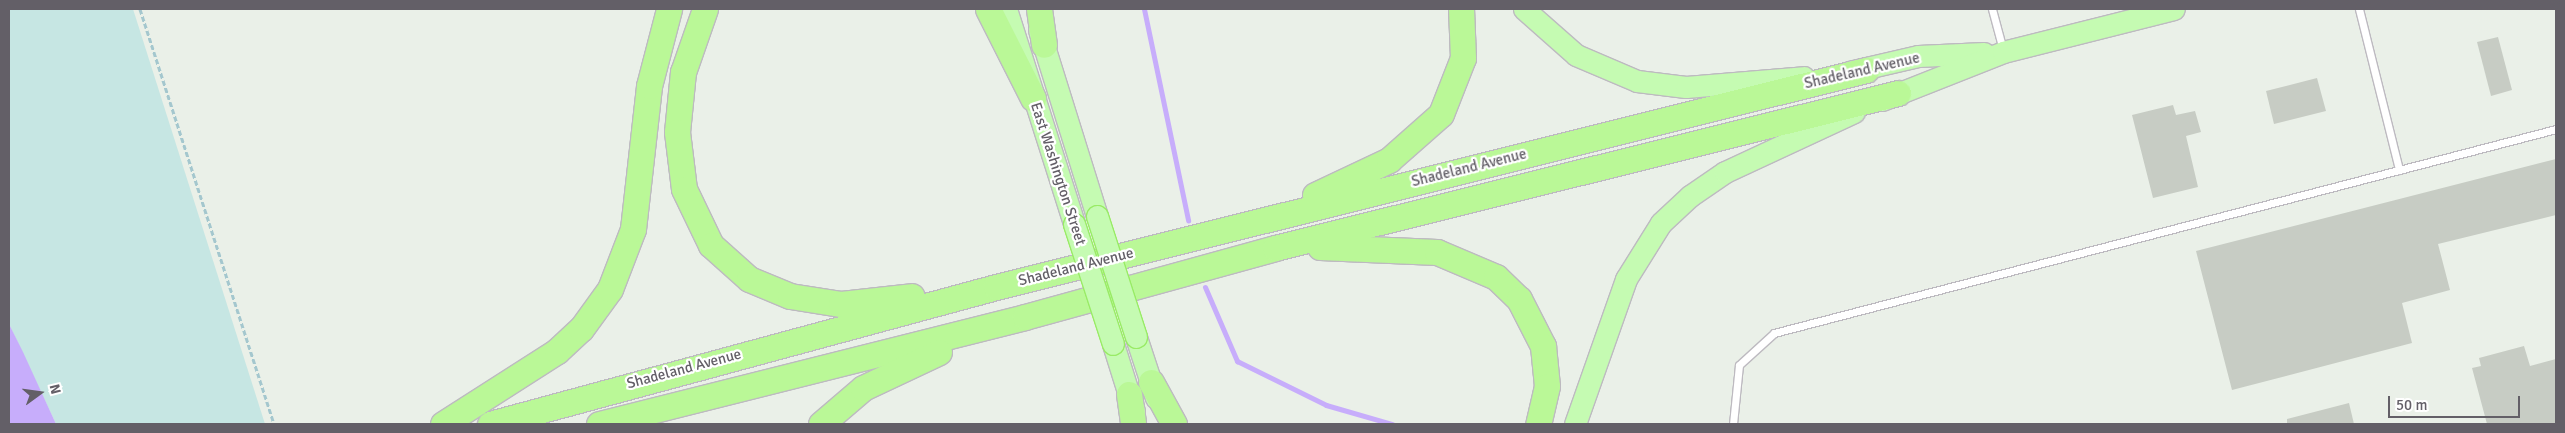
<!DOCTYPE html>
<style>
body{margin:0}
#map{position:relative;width:2565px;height:433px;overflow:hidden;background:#eaf0e8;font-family:Signika,sans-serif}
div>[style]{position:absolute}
.green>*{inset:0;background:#c6e6e3}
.water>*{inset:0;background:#c7adfb}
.stream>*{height:5px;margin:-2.5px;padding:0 2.5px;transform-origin:2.5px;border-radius:2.5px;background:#c7adfb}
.building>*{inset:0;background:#c7ccc4}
.path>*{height:3px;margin-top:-1.5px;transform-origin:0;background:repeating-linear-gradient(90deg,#a4c7ce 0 5px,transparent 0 7.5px)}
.roads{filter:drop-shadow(1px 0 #bdbac0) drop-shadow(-1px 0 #bdbac0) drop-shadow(0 1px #bdbac0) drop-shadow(0 -1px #bdbac0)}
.service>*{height:7px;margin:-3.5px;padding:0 3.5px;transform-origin:3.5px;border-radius:3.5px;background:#fff}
.primary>*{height:21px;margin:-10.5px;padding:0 10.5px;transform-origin:10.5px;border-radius:10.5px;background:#c5fbb2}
.motorway>*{height:25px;margin:-12.5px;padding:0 12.5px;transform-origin:12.5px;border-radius:12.5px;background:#baf897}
.bridges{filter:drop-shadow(1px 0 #99eb66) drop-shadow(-1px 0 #99eb66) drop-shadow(0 1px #99eb66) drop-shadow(0 -1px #99eb66)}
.primary-bridge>*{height:21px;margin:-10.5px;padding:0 10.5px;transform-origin:10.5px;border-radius:10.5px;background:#c5fbb2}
span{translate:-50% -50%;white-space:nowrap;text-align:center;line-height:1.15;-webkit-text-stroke:4.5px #fff;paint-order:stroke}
.street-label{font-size:15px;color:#635f67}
.frame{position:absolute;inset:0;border:10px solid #635f67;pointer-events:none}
.north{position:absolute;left:15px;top:368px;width:50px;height:50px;-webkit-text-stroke:4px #fff;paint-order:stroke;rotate:76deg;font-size:14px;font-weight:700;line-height:20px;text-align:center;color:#635f67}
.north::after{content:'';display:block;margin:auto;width:18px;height:22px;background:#635f67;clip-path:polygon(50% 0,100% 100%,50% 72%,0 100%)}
.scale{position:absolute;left:2388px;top:396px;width:132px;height:22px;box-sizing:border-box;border:2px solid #635f67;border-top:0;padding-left:6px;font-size:15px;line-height:18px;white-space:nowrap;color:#635f67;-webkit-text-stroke:4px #fff;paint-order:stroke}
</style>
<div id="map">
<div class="green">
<i style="clip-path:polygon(9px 9px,133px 9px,265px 424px,56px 424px,9px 324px)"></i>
</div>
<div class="water">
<i style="clip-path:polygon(9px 324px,23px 352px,56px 424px,9px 424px)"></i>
</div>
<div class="stream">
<i style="left:1144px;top:9px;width:216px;rotate:78.2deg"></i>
<i style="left:1205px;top:287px;width:81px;rotate:66.6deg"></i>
<i style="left:1237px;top:361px;width:99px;rotate:26.3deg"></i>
<i style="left:1326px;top:405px;width:69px;rotate:16.1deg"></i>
</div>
<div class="building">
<i style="clip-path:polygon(2498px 37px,2512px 90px,2491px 96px,2477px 42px)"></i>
<i style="clip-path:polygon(2317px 78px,2326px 111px,2274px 124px,2266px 91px)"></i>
<i style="clip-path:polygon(2173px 105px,2176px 115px,2195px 111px,2201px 132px,2186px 136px,2198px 187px,2153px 198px,2132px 115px)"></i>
<i style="clip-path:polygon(2556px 159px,2556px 215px,2438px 244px,2450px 290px,2402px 303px,2412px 343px,2232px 390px,2196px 251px)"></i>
<i style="clip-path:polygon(2524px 346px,2530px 366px,2556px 359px,2556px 424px,2487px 424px,2472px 368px,2481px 366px,2479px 358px)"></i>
<i style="clip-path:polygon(2349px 403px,2354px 424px,2287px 424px,2287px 419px)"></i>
</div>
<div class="path">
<i style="left:140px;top:9px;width:436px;rotate:72.1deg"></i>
</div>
<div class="roads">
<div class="service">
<i style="left:1992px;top:9px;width:42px;rotate:75deg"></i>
<i style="left:2359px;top:9px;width:166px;rotate:76deg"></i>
<i style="left:1733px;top:424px;width:59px;rotate:-84.2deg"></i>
<i style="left:1739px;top:365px;width:47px;rotate:-42.4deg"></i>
<i style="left:1774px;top:333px;width:808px;rotate:-14.62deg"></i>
</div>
<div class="primary">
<i style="left:1006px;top:9px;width:225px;rotate:72.4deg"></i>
<i style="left:1524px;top:9px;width:69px;rotate:41.5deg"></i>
<i style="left:1576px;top:55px;width:66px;rotate:23.1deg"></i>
<i style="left:1637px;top:81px;width:49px;rotate:7deg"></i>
<i style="left:1686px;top:87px;width:118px;rotate:-4.8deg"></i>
<i style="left:1039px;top:30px;width:195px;rotate:72.7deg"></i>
<i style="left:1849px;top:72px;width:71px;rotate:-13.1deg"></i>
<i style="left:1918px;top:56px;width:66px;rotate:-2.6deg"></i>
<i style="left:1882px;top:100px;width:130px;rotate:-21.6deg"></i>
<i style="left:2003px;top:52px;width:176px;rotate:-14.1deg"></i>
<i style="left:1136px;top:337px;width:64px;rotate:71.8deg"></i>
<i style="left:1113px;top:344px;width:70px;rotate:72.6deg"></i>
<i style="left:1575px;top:424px;width:154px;rotate:-70.6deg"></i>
<i style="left:1626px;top:279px;width:66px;rotate:-58deg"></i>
<i style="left:1661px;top:223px;width:40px;rotate:-43deg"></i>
<i style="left:1690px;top:196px;width:42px;rotate:-34.4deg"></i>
<i style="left:1725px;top:172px;width:142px;rotate:-24.9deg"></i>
</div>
<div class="motorway">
<i style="left:705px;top:9px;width:67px;rotate:109.2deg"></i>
<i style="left:683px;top:72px;width:60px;rotate:95.7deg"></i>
<i style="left:677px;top:132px;width:57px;rotate:83deg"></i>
<i style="left:684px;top:189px;width:62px;rotate:64.3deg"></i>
<i style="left:711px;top:245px;width:51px;rotate:41.8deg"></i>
<i style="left:749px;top:279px;width:44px;rotate:22.5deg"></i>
<i style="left:790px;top:296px;width:52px;rotate:8.9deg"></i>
<i style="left:841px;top:304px;width:71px;rotate:-6.4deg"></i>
<i style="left:988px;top:9px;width:100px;rotate:63.2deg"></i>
<i style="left:1039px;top:9px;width:36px;rotate:82deg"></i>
<i style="left:1315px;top:195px;width:82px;rotate:-25.3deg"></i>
<i style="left:1389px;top:160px;width:69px;rotate:-41.5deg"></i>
<i style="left:1441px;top:114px;width:60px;rotate:-68.6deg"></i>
<i style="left:1463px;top:58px;width:49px;rotate:-92.3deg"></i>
<i style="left:1320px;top:247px;width:117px;rotate:2.4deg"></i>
<i style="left:1437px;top:252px;width:64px;rotate:23deg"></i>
<i style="left:1496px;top:277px;width:32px;rotate:44deg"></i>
<i style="left:1519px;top:299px;width:53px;rotate:62.9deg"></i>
<i style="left:1543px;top:346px;width:40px;rotate:84.3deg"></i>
<i style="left:1547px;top:386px;width:39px;rotate:103deg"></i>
<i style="left:1151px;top:382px;width:48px;rotate:61.3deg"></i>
<i style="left:1129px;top:394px;width:30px;rotate:82deg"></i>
<i style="left:443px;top:424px;width:135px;rotate:-32.6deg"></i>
<i style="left:557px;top:351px;width:33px;rotate:-43deg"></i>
<i style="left:581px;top:329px;width:49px;rotate:-54.1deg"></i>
<i style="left:610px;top:289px;width:64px;rotate:-69deg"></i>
<i style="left:633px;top:229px;width:144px;rotate:-83.6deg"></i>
<i style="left:649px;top:86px;width:80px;rotate:-75.4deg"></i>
<i style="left:490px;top:424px;width:524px;rotate:-15.15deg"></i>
<i style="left:996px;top:287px;width:897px;rotate:-14.01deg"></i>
<i style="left:599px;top:424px;width:439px;rotate:-14.1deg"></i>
<i style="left:1025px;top:317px;width:259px;rotate:-15.4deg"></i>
<i style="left:1275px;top:248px;width:642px;rotate:-13.97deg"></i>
<i style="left:821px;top:424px;width:55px;rotate:-40.6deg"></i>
<i style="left:863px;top:388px;width:84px;rotate:-25.3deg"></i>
</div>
</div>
<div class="bridges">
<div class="primary-bridge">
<i style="left:1097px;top:216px;width:127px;rotate:72.1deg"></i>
<i style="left:1074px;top:224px;width:126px;rotate:72deg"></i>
</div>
</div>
<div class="street-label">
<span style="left:1862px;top:71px;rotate:-13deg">Shadeland Avenue</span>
<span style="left:1469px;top:168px;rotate:-14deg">Shadeland Avenue</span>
<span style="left:1058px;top:174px;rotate:72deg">East Washington Street</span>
<span style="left:1076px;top:267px;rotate:-14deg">Shadeland Avenue</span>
<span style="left:684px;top:369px;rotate:-15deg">Shadeland Avenue</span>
</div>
<div class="frame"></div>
<div class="north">N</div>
<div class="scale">50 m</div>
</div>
